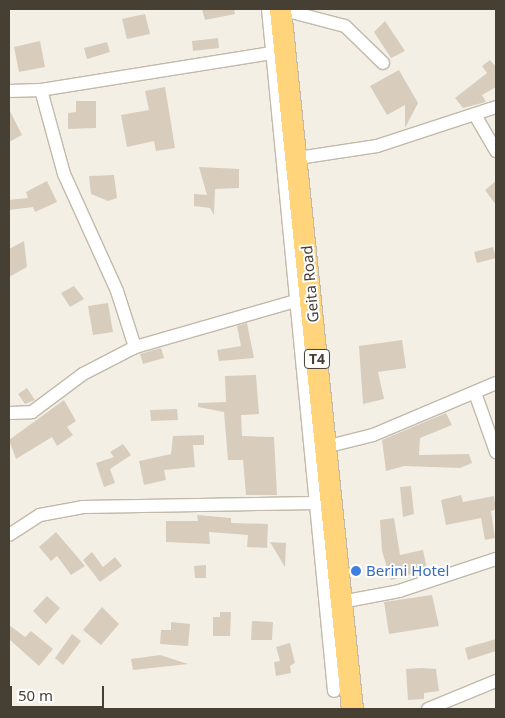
<!DOCTYPE html>
<style>
body{margin:0}
#map{position:relative;width:505px;height:718px;overflow:hidden;background:#f3efe5;font-family:"Noto Sans",sans-serif}
div>[style]{position:absolute}
.building>*{inset:0;background:#d8cdbd}
.roads{filter:drop-shadow(1px 0 #c2b9aa) drop-shadow(-1px 0 #c2b9aa) drop-shadow(0 1px #c2b9aa) drop-shadow(0 -1px #c2b9aa)}
.minor>*{height:12px;margin:-6px;padding:0 6px;transform-origin:6px;border-radius:6px;background:#fff}
.trunk>*{height:21px;margin:-10.5px;padding:0 10.5px;transform-origin:10.5px;border-radius:10.5px;background:#ffd47b}
.dots>*{width:14px;height:14px;translate:-50% -50%;box-sizing:border-box;border:2px solid #fff;border-radius:50%}
span{translate:-50% -50%;white-space:nowrap;text-align:center;line-height:1.15;-webkit-text-stroke:4px #fff;paint-order:stroke}
.shield-label span{padding:1px 4px;background:#fff;border:1px solid;border-radius:4px;-webkit-text-stroke-width:0}
.shield-label{font-size:14px;color:#463f34;font-weight:700}
.street-label{font-size:15px;color:#463f34}
.shop-label{font-size:15px;color:#366cbe}
.left{translate:0 -50%;text-align:left}
.frame{position:absolute;inset:0;border:10px solid #463f34;pointer-events:none}
.scale{position:absolute;left:10px;top:686px;width:94px;height:22px;box-sizing:border-box;border:2px solid #463f34;border-top:0;padding-left:6px;font-size:15px;line-height:18px;white-space:nowrap;color:#463f34;-webkit-text-stroke:4px #fff;paint-order:stroke}
</style>
<div id="map">
<div class="building">
<i style="clip-path:polygon(202px 9px,234px 9px,235px 14px,205px 20px)"></i>
<i style="clip-path:polygon(145px 14px,150px 34px,127px 39px,122px 19px)"></i>
<i style="clip-path:polygon(385px 21px,405px 51px,391px 58px,374px 32px)"></i>
<i style="clip-path:polygon(218px 38px,219px 48px,193px 51px,192px 41px)"></i>
<i style="clip-path:polygon(40px 41px,45px 67px,19px 72px,14px 47px)"></i>
<i style="clip-path:polygon(107px 42px,110px 52px,87px 59px,84px 48px)"></i>
<i style="clip-path:polygon(490px 60px,496px 67px,496px 87px,482px 95px,486px 102px,463px 108px,455px 98px,487px 73px,482px 66px)"></i>
<i style="clip-path:polygon(399px 70px,418px 103px,405px 128px,405px 105px,387px 115px,370px 86px)"></i>
<i style="clip-path:polygon(165px 87px,175px 148px,156px 151px,154px 141px,127px 147px,121px 115px,149px 110px,145px 91px)"></i>
<i style="clip-path:polygon(76px 101px,96px 101px,96px 128px,68px 129px,68px 113px,76px 112px)"></i>
<i style="clip-path:polygon(9px 109px,22px 135px,9px 142px)"></i>
<i style="clip-path:polygon(199px 167px,239px 169px,239px 188px,215px 189px,214px 215px,210px 208px,194px 206px,194px 194px,207px 195px)"></i>
<i style="clip-path:polygon(114px 175px,117px 198px,108px 201px,91px 194px,89px 176px)"></i>
<i style="clip-path:polygon(47px 181px,57px 202px,35px 212px,33px 207px,9px 210px,9px 200px,28px 198px,26px 192px)"></i>
<i style="clip-path:polygon(496px 181px,496px 205px,485px 190px)"></i>
<i style="clip-path:polygon(24px 241px,27px 267px,9px 277px,9px 249px)"></i>
<i style="clip-path:polygon(493px 247px,496px 258px,477px 263px,474px 252px)"></i>
<i style="clip-path:polygon(74px 286px,84px 299px,70px 307px,61px 293px)"></i>
<i style="clip-path:polygon(108px 303px,113px 332px,93px 335px,88px 306px)"></i>
<i style="clip-path:polygon(247px 323px,254px 358px,219px 361px,217px 350px,241px 346px,237px 326px)"></i>
<i style="clip-path:polygon(402px 340px,406px 368px,378px 372px,384px 399px,363px 404px,359px 346px)"></i>
<i style="clip-path:polygon(161px 348px,164px 358px,143px 364px,140px 354px)"></i>
<i style="clip-path:polygon(256px 375px,259px 414px,241px 415px,242px 436px,274px 437px,277px 495px,246px 495px,243px 460px,228px 460px,224px 412px,198px 407px,198px 403px,226px 402px,225px 376px)"></i>
<i style="clip-path:polygon(27px 388px,35px 400px,25px 404px,18px 394px)"></i>
<i style="clip-path:polygon(64px 400px,76px 421px,67px 427px,73px 435px,57px 446px,52px 437px,16px 459px,9px 440px)"></i>
<i style="clip-path:polygon(177px 409px,178px 420px,151px 421px,150px 410px)"></i>
<i style="clip-path:polygon(446px 413px,452px 425px,420px 438px,419px 455px,469px 454px,472px 463px,460px 468px,404px 466px,386px 471px,382px 440px)"></i>
<i style="clip-path:polygon(204px 435px,204px 445px,193px 445px,195px 467px,164px 470px,166px 480px,144px 485px,139px 461px,171px 454px,173px 436px)"></i>
<i style="clip-path:polygon(123px 444px,131px 455px,110px 469px,115px 483px,104px 487px,96px 463px,114px 457px,110px 452px)"></i>
<i style="clip-path:polygon(411px 486px,414px 514px,403px 517px,400px 487px)"></i>
<i style="clip-path:polygon(461px 495px,463px 502px,494px 496px,496px 509px,491px 511px,495px 538px,485px 540px,481px 518px,446px 525px,441px 500px)"></i>
<i style="clip-path:polygon(197px 515px,231px 518px,231px 523px,268px 524px,267px 548px,247px 547px,248px 535px,209px 532px,210px 544px,166px 542px,166px 521px,198px 521px)"></i>
<i style="clip-path:polygon(394px 518px,400px 555px,423px 550px,427px 569px,391px 580px,382px 551px,380px 520px)"></i>
<i style="clip-path:polygon(56px 532px,85px 566px,71px 575px,57px 556px,51px 561px,39px 547px)"></i>
<i style="clip-path:polygon(270px 542px,286px 543px,285px 567px)"></i>
<i style="clip-path:polygon(92px 552px,103px 567px,115px 557px,122px 566px,100px 582px,83px 560px)"></i>
<i style="clip-path:polygon(206px 565px,206px 578px,195px 578px,194px 566px)"></i>
<i style="clip-path:polygon(432px 595px,439px 626px,389px 634px,384px 602px)"></i>
<i style="clip-path:polygon(47px 596px,60px 608px,46px 624px,33px 611px)"></i>
<i style="clip-path:polygon(102px 607px,119px 624px,101px 645px,83px 630px)"></i>
<i style="clip-path:polygon(220px 612px,231px 612px,230px 636px,213px 636px,213px 617px,220px 617px)"></i>
<i style="clip-path:polygon(252px 621px,273px 622px,272px 640px,251px 640px)"></i>
<i style="clip-path:polygon(171px 622px,190px 624px,188px 646px,160px 644px,161px 630px,171px 630px)"></i>
<i style="clip-path:polygon(9px 625px,25px 637px,31px 631px,53px 649px,39px 666px,9px 639px)"></i>
<i style="clip-path:polygon(72px 634px,81px 641px,63px 665px,55px 658px)"></i>
<i style="clip-path:polygon(496px 639px,496px 651px,468px 660px,465px 648px)"></i>
<i style="clip-path:polygon(290px 643px,295px 663px,290px 666px,291px 673px,276px 676px,274px 662px,280px 661px,276px 647px)"></i>
<i style="clip-path:polygon(160px 655px,188px 664px,133px 670px,131px 659px)"></i>
<i style="clip-path:polygon(422px 668px,436px 669px,439px 691px,424px 693px,424px 699px,408px 700px,406px 669px)"></i>
</div>
<div class="roads">
<div class="minor">
<i style="left:268px;top:9px;width:685px;rotate:84.47deg"></i>
<i style="left:280px;top:9px;width:67px;rotate:14.7deg"></i>
<i style="left:345px;top:26px;width:53px;rotate:44.2deg"></i>
<i style="left:41px;top:90px;width:87px;rotate:74.7deg"></i>
<i style="left:64px;top:174px;width:128px;rotate:65.6deg"></i>
<i style="left:117px;top:291px;width:59px;rotate:72.2deg"></i>
<i style="left:9px;top:91px;width:32px;rotate:-2deg"></i>
<i style="left:41px;top:90px;width:234px;rotate:-9.1deg"></i>
<i style="left:475px;top:115px;width:42px;rotate:59.7deg"></i>
<i style="left:298px;top:158px;width:80px;rotate:-8.6deg"></i>
<i style="left:377px;top:146px;width:125px;rotate:-18.1deg"></i>
<i style="left:475px;top:393px;width:63px;rotate:70.4deg"></i>
<i style="left:9px;top:413px;width:23px;rotate:-2deg"></i>
<i style="left:32px;top:412px;width:64px;rotate:-36.7deg"></i>
<i style="left:83px;top:374px;width:59px;rotate:-27.4deg"></i>
<i style="left:135px;top:347px;width:171px;rotate:-16deg"></i>
<i style="left:325px;top:447px;width:49px;rotate:-14deg"></i>
<i style="left:373px;top:435px;width:134px;rotate:-22.9deg"></i>
<i style="left:9px;top:535px;width:37px;rotate:-33deg"></i>
<i style="left:40px;top:515px;width:44px;rotate:-10.5deg"></i>
<i style="left:83px;top:507px;width:232px;rotate:-1deg"></i>
<i style="left:341px;top:602px;width:59px;rotate:-10.7deg"></i>
<i style="left:399px;top:591px;width:102px;rotate:-18.3deg"></i>
<i style="left:428px;top:709px;width:74px;rotate:-22.4deg"></i>
</div>
<div class="trunk">
<i style="left:280px;top:9px;width:704px;rotate:84.13deg"></i>
</div>
</div>
<div class="dots">
<i style="left:356px;top:571px;background:#3f7fe0"></i>
</div>
<div class="shield-label">
<span style="left:317px;top:359px">T4</span>
</div>
<div class="street-label">
<span style="left:310px;top:284px;rotate:-95deg">Geita Road</span>
</div>
<div class="shop-label">
<span class="left" style="left:366px;top:571px">Berini Hotel</span>
</div>
<div class="frame"></div>
<div class="scale">50 m</div>
</div>
